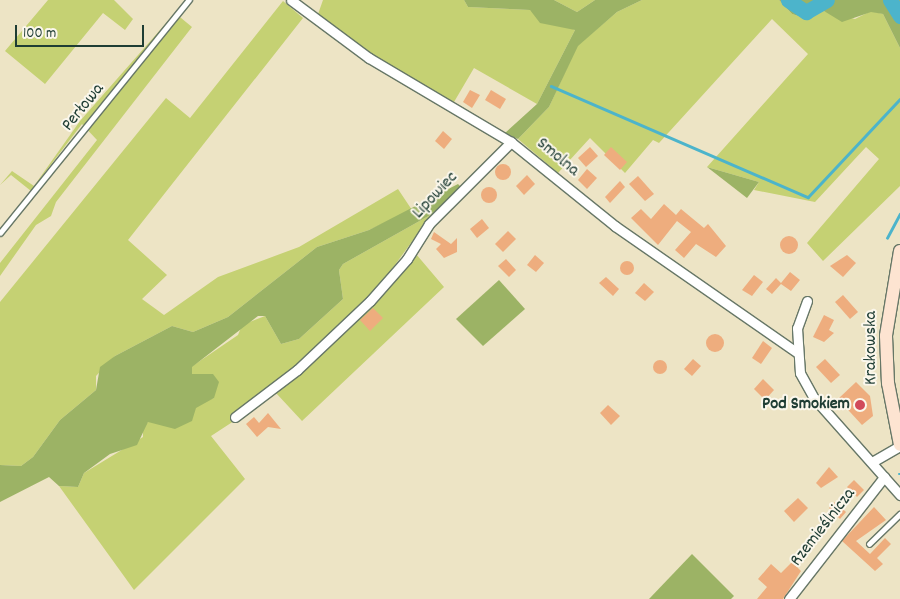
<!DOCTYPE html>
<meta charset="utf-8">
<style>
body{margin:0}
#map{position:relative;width:900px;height:599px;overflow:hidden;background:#ede4c5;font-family:Dekko,sans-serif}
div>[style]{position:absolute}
.green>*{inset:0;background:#c5d173}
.forest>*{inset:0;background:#9cb365}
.stream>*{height:2.5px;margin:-1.25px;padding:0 1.25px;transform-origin:1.25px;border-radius:1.25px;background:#4cb4cb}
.river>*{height:15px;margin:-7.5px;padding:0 7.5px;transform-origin:7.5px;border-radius:7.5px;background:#4cb4cb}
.building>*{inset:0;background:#eead7e}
.round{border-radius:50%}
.roads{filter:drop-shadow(1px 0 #677767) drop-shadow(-1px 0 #677767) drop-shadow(0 1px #677767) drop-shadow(0 -1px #677767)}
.service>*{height:4.5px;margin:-2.25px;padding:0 2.25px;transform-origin:2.25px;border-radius:2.25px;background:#fff}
.minor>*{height:9px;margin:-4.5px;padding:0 4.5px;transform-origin:4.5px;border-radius:4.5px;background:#fff}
.secondary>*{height:12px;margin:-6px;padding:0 6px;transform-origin:6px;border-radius:6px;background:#fde4d1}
.dots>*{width:14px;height:14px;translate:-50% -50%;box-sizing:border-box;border:2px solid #fbf7ec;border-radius:50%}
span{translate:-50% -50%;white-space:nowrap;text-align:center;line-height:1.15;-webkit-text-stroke:4px #fbf7ec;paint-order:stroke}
.street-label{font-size:18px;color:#1f3d34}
.poi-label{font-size:18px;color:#1f3d34;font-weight:700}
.right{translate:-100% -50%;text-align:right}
.scale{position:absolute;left:15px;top:25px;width:129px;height:22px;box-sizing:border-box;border:2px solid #1f3d34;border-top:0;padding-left:6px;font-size:15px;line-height:18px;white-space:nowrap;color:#1f3d34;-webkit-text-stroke:4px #fbf7ec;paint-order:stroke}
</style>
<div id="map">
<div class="green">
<i style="clip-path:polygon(48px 0,114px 0,133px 19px,125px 30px,103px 13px,45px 84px,5px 51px)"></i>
<i style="clip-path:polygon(323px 0,464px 0,468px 7px,530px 10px,575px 30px,537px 104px,474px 68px,454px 102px,369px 53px,317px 17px)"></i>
<i style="clip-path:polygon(554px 0,595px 0,577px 12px)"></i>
<i style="clip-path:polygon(642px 0,779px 0,792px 14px,808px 19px,824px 11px,855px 19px,871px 11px,883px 14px,900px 48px,900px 186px,823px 261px,807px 243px,879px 159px,866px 147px,815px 202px,754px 190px,759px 182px,707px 167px,808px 54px,772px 19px,659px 143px,653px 140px,625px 173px,590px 138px,558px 173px,518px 139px,549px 107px,577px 46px,617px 12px)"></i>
<i style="clip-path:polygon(283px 1px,303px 18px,128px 240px,167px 275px,142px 299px,164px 315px,218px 277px,299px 247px,398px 189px,412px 210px,369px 230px,317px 247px,228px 317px,193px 332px,172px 326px,115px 356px,96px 376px,96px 390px,60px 420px,33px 457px,21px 466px,0 465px,0 302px,166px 98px,190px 118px)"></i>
<i style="clip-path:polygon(175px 13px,192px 27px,56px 202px,51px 216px,36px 225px,0 276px,0 263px,97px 140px,82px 124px,0 231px,31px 191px,11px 175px,0 185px,12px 171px,34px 186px,80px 121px)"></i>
<i style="clip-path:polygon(432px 214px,376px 291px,296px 367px,230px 415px,234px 421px,211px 436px,245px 479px,134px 590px,59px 486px,78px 487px,84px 473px,143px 437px,143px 427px,148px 422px,214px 398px,213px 374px,191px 374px,191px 367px,238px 335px,242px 325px,265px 316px,281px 344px,299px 339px,343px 299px,339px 270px,343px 264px)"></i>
<i style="clip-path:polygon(416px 254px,444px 287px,302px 421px,276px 393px,375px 300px)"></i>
</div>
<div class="forest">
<i style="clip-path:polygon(464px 0,554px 0,577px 12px,595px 0,642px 0,617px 12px,578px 46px,549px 107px,518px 139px,505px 133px,537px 104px,575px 30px,540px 23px,530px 10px,468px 7px)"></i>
<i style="clip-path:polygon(779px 0,900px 0,900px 48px,883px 14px,871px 12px,842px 22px,824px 11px,808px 19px,792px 14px)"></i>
<i style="clip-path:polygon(707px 167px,759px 182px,747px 198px)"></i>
<i style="clip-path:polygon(458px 184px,461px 187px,432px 214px,343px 264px,339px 270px,343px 299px,299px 339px,281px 344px,265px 316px,258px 316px,192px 367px,192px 374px,213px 374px,219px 382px,214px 398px,196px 408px,192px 421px,175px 429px,148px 422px,137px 445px,110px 454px,84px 473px,78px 487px,59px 486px,49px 477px,0 502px,0 465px,21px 466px,33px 457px,60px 420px,96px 390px,100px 367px,115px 356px,172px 326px,193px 332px,228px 317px,317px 247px,369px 230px)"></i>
<i style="clip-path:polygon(499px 280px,525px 309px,483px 346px,456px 319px)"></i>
<i style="clip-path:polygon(692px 554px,734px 596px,731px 599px,649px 599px)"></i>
</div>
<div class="stream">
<i style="left:551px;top:86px;width:280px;rotate:23.4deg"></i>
<i style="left:808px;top:197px;width:134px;rotate:-46.8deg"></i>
<i style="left:887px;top:238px;width:27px;rotate:-62deg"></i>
<i style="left:899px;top:474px;width:1px"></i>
</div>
<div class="river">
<i style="left:788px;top:0;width:22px;rotate:34deg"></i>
<i style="left:806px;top:12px;width:24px;rotate:-30deg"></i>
<i style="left:890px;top:0;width:19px;rotate:58deg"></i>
</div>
<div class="building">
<i style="clip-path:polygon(470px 90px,480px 95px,472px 108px,463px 102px)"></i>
<i style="clip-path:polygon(491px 90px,506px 99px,500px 109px,485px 100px)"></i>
<i style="clip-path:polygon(443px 131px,452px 139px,444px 149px,435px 141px)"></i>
<i style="clip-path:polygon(590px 147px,598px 156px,586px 167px,578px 158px)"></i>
<i style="clip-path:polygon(611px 147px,627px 162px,620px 170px,604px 155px)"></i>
<i class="round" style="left:495px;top:164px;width:16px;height:16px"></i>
<i style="clip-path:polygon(587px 169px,597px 178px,587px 189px,578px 180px)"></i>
<i style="clip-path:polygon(527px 175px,535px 184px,524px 195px,516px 186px)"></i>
<i style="clip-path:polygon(638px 176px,654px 194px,645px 201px,629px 184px)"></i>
<i style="clip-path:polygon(620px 181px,625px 187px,610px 203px,605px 197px)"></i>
<i class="round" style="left:481px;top:187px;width:16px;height:16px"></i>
<i style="clip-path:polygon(664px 204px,676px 215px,681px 209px,704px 228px,708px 224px,726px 246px,716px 257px,696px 244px,684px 258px,675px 250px,691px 232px,677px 221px,658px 245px,631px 218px,641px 209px,651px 219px)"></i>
<i style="clip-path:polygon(482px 219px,489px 228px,477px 238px,470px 229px)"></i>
<i style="clip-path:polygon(508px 231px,516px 239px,503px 252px,495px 244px)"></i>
<i style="clip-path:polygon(434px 232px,451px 244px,457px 238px,457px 252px,444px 258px,436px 249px,441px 244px,431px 239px)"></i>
<i class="round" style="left:780px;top:236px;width:18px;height:18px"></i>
<i style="clip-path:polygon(535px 255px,544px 263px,536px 272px,527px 265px)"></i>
<i style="clip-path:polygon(847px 255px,856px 263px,843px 277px,830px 266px)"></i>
<i style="clip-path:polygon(506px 259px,516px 270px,509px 277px,498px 266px)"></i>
<i class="round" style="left:620px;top:261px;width:14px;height:14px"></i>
<i style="clip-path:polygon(790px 272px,800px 280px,791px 291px,781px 284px,772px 294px,766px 289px,776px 278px,781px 283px)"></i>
<i style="clip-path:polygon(754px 275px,763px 282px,752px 296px,742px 290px)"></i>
<i style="clip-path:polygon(606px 277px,619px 289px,613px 296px,599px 283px)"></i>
<i style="clip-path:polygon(644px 283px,654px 292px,645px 301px,635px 293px)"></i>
<i style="clip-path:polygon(843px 295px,858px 312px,850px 319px,835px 302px)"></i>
<i style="clip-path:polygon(373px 308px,383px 318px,370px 331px,360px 320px)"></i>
<i style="clip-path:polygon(824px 315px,834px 320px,829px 330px,834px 333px,824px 342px,813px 337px)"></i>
<i class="round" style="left:706px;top:334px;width:18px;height:18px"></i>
<i style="clip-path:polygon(763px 341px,772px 348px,761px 364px,752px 358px)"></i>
<i style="clip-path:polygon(693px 359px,701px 366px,692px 376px,684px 369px)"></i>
<i style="clip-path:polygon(825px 359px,840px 375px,831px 383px,816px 367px)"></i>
<i class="round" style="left:653px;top:360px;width:14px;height:14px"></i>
<i style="clip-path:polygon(763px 379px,774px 390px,765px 400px,754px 389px)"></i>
<i style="clip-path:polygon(856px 382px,870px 396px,873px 416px,862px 425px,838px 399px)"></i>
<i style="clip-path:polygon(608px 405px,620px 416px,611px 425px,600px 413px)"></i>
<i style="clip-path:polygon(268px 413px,281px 429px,268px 427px,257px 437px,246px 424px,254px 417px,259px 423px)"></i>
<i style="clip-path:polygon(829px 467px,838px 477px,821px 488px,816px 483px)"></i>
<i style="clip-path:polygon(854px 480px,864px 490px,857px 497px,847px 487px)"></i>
<i style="clip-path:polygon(798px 498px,808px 508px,794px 522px,784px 511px)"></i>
<i style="clip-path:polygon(835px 502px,846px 512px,840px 519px,829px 508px)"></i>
<i style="clip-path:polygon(874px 507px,886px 520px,856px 541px,870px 554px,885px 538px,891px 544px,877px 558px,883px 564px,875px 571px,842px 541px)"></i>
<i style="clip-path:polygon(792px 562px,801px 571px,783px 599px,757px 599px,767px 587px,758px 579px,771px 564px,781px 573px)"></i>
</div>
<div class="roads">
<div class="service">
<i style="left:0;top:233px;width:300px;rotate:-51deg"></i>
<i style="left:869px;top:544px;width:43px;rotate:-44.1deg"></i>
</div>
<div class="minor">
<i style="left:291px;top:0;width:97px;rotate:36.6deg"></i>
<i style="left:369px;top:58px;width:165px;rotate:30.6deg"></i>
<i style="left:511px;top:142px;width:134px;rotate:38.9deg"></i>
<i style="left:615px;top:226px;width:221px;rotate:34.8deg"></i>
<i style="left:807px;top:301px;width:29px;rotate:110deg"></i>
<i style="left:797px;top:328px;width:45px;rotate:86.2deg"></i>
<i style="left:800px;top:373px;width:29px;rotate:61deg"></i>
<i style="left:814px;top:398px;width:130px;rotate:48.4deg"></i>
<i style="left:235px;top:417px;width:78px;rotate:-37.2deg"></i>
<i style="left:297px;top:370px;width:100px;rotate:-43.4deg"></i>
<i style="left:370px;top:301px;width:56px;rotate:-48.6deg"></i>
<i style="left:407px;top:259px;width:41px;rotate:-57.8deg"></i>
<i style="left:429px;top:224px;width:116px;rotate:-45deg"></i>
<i style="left:872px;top:462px;width:32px;rotate:-30deg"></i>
<i style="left:789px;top:599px;width:155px;rotate:-52.1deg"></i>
</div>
<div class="secondary">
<i style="left:900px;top:251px;width:86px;rotate:99.4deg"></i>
<i style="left:886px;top:336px;width:47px;rotate:87.6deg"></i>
<i style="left:888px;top:383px;width:63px;rotate:79deg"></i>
</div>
</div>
<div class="dots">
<i style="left:860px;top:405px;background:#d1495b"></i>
</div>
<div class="street-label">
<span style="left:84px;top:108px;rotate:-51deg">Perłowa</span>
<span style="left:557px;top:158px;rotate:40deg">Smolna</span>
<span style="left:436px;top:196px;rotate:-47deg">Lipowiec</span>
<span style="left:872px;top:348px;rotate:-90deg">Krakowska</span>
<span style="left:824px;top:528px;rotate:-52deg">Rzemieślnicza</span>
</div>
<div class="poi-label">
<span class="right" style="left:850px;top:405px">Pod Smokiem</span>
</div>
<div class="scale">100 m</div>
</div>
